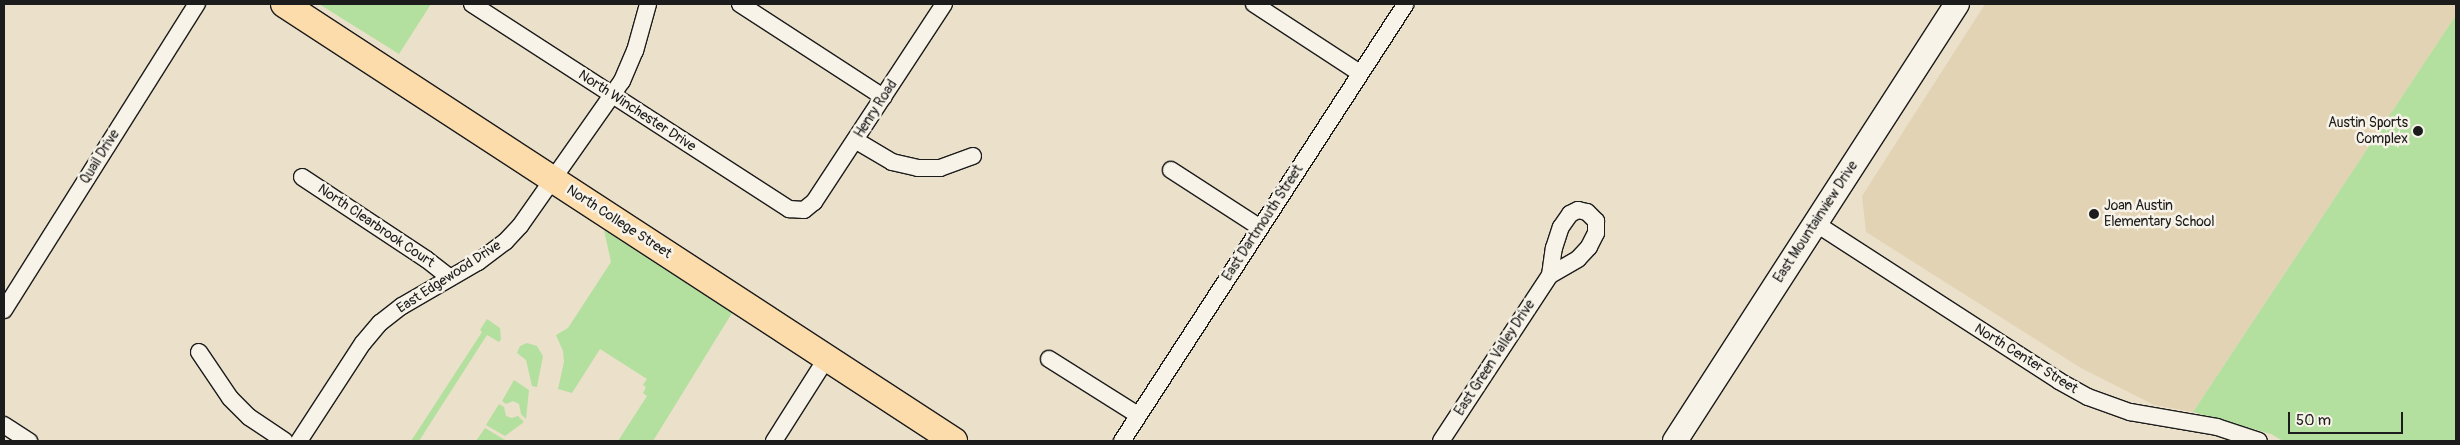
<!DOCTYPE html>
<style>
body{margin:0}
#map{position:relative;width:2460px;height:445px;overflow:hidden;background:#ebe0ca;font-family:Pangolin,sans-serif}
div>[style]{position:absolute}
.built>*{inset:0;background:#e3d3b5}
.green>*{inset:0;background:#b3e09f}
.roads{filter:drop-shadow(1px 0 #1c1c1c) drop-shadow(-1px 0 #1c1c1c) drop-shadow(0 1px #1c1c1c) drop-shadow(0 -1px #1c1c1c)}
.street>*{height:16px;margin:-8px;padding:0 8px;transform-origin:8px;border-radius:8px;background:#f7f3e8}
.secondary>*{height:24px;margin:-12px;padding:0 12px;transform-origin:12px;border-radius:12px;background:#f7f3e8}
.primary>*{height:26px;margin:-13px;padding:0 13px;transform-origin:13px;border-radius:13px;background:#fddcac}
.dots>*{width:14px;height:14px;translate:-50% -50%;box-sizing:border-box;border:2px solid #f7f3e8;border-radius:50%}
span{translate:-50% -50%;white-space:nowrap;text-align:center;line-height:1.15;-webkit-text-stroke:5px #f7f3e8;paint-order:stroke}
.street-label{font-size:14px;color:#1c1c1c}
.poi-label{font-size:14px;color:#1c1c1c}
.right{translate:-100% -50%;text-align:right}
.left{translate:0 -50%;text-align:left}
.frame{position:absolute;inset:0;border:5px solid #1c1c1c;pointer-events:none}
.scale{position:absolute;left:2288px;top:412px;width:115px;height:22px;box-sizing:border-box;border:2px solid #1c1c1c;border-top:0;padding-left:6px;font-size:15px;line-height:18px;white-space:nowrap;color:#1c1c1c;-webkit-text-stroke:4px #f7f3e8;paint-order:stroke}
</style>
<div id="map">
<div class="built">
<i style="clip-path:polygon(1985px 4px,2456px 4px,2456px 15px,2193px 412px,2154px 405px,2081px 368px,1866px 232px,1862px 196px)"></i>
</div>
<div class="green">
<i style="clip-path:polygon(319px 4px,431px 4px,399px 54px)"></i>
<i style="clip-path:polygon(2456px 15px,2456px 441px,2283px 441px,2271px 434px,2193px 412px)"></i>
<i style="clip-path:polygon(604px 230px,732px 313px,653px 441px,618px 441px,647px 396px,643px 393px,646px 387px,643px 385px,647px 379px,600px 349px,572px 393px,558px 389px,564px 362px,563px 351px,556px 335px,568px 328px,611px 262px)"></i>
<i style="clip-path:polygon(487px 319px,500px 328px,501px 339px,499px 342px,487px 335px,419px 441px,411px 441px,482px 332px,480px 330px)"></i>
<i style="clip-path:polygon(527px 343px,537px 346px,543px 356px,537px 387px,532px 386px,526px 360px,517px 353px,520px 346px)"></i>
<i style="clip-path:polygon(514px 380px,529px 390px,526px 419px,521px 414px,519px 404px,513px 401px,506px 404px,502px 401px)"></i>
<i style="clip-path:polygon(499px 404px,504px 407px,506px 416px,512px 418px,518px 416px,524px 422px,505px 436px,486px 425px)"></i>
<i style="clip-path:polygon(485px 428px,505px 440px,476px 441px)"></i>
</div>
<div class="roads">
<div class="street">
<i style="left:472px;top:4px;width:378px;rotate:32.9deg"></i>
<i style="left:789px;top:209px;width:15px;rotate:4deg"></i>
<i style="left:804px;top:210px;width:13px;rotate:-39deg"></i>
<i style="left:814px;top:202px;width:237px;rotate:-56.7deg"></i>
<i style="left:740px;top:4px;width:171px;rotate:33deg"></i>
<i style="left:1254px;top:4px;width:126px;rotate:33.1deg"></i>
<i style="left:855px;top:140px;width:43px;rotate:30.7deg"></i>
<i style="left:892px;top:162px;width:27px;rotate:13deg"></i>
<i style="left:918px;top:168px;width:22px"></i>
<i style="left:940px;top:168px;width:35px;rotate:-20deg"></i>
<i style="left:1171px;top:170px;width:105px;rotate:32.9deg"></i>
<i style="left:302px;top:177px;width:149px;rotate:33.5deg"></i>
<i style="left:426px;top:259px;width:29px;rotate:38deg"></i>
<i style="left:1815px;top:223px;width:291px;rotate:32.9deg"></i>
<i style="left:2059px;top:381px;width:33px;rotate:29deg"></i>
<i style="left:2088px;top:397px;width:45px;rotate:19.7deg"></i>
<i style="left:2130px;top:412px;width:88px;rotate:9.8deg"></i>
<i style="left:2217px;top:427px;width:44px;rotate:18.4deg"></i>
<i style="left:4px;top:310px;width:362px;rotate:-57.8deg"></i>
<i style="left:199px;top:352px;width:55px;rotate:56deg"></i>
<i style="left:230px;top:398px;width:27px;rotate:45deg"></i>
<i style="left:249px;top:417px;width:43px;rotate:33.7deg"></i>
<i style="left:1049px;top:359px;width:105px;rotate:32.2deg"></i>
<i style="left:4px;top:425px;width:30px;rotate:33deg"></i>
<i style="left:299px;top:441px;width:117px;rotate:-56.9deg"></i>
<i style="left:363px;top:343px;width:26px;rotate:-50deg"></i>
<i style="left:380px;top:323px;width:28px;rotate:-38deg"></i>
<i style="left:402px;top:306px;width:88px;rotate:-30.1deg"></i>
<i style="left:478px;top:262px;width:34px;rotate:-37deg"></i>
<i style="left:505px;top:242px;width:22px;rotate:-47deg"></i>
<i style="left:520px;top:226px;width:177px;rotate:-54.9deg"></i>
<i style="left:622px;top:81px;width:33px;rotate:-67deg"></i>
<i style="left:635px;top:51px;width:49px;rotate:-74.5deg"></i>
<i style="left:774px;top:441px;width:97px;rotate:-57.6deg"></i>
<i style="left:1122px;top:441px;width:520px;rotate:-57.01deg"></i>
<i style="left:1441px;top:441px;width:199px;rotate:-56.7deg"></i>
<i style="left:1550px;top:275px;width:27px;rotate:-82deg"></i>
<i style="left:1554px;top:248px;width:22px;rotate:-72deg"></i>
<i style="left:1561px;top:227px;width:16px;rotate:-55deg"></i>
<i style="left:1570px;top:214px;width:9px;rotate:-27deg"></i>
<i style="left:1578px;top:210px;width:9px;rotate:13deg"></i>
<i style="left:1587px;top:212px;width:13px;rotate:45deg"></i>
<i style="left:1596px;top:221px;width:12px;rotate:90deg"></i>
<i style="left:1596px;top:233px;width:16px;rotate:117deg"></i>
<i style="left:1589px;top:247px;width:16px;rotate:133deg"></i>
<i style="left:1578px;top:259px;width:32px;rotate:150deg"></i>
</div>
<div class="secondary">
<i style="left:1675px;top:441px;width:520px;rotate:-57.17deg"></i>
</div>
<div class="primary">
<i style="left:284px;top:4px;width:800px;rotate:33.11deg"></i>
</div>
</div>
<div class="dots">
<i style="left:2418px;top:131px;background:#1c1c1c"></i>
<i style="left:2094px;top:214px;background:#1c1c1c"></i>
</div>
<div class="street-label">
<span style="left:876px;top:109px;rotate:-57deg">Henry Road</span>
<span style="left:637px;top:111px;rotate:33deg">North Winchester Drive</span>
<span style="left:100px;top:157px;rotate:-58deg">Quail Drive</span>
<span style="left:619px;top:222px;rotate:33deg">North College Street</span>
<span style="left:1816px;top:222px;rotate:-57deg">East Mountainview Drive</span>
<span style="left:1263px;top:223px;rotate:-57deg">East Dartmouth Street</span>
<span style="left:376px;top:226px;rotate:34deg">North Clearbrook Court</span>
<span style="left:449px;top:277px;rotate:-33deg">East Edgewood Drive</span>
<span style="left:1495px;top:358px;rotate:-57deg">East Green Valley Drive</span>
<span style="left:2026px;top:359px;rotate:32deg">North Center Street</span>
</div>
<div class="poi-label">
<span class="right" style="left:2408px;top:131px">Austin Sports<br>Complex</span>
<span class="left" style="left:2104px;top:214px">Joan Austin<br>Elementary School</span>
</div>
<div class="frame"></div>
<div class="scale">50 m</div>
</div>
